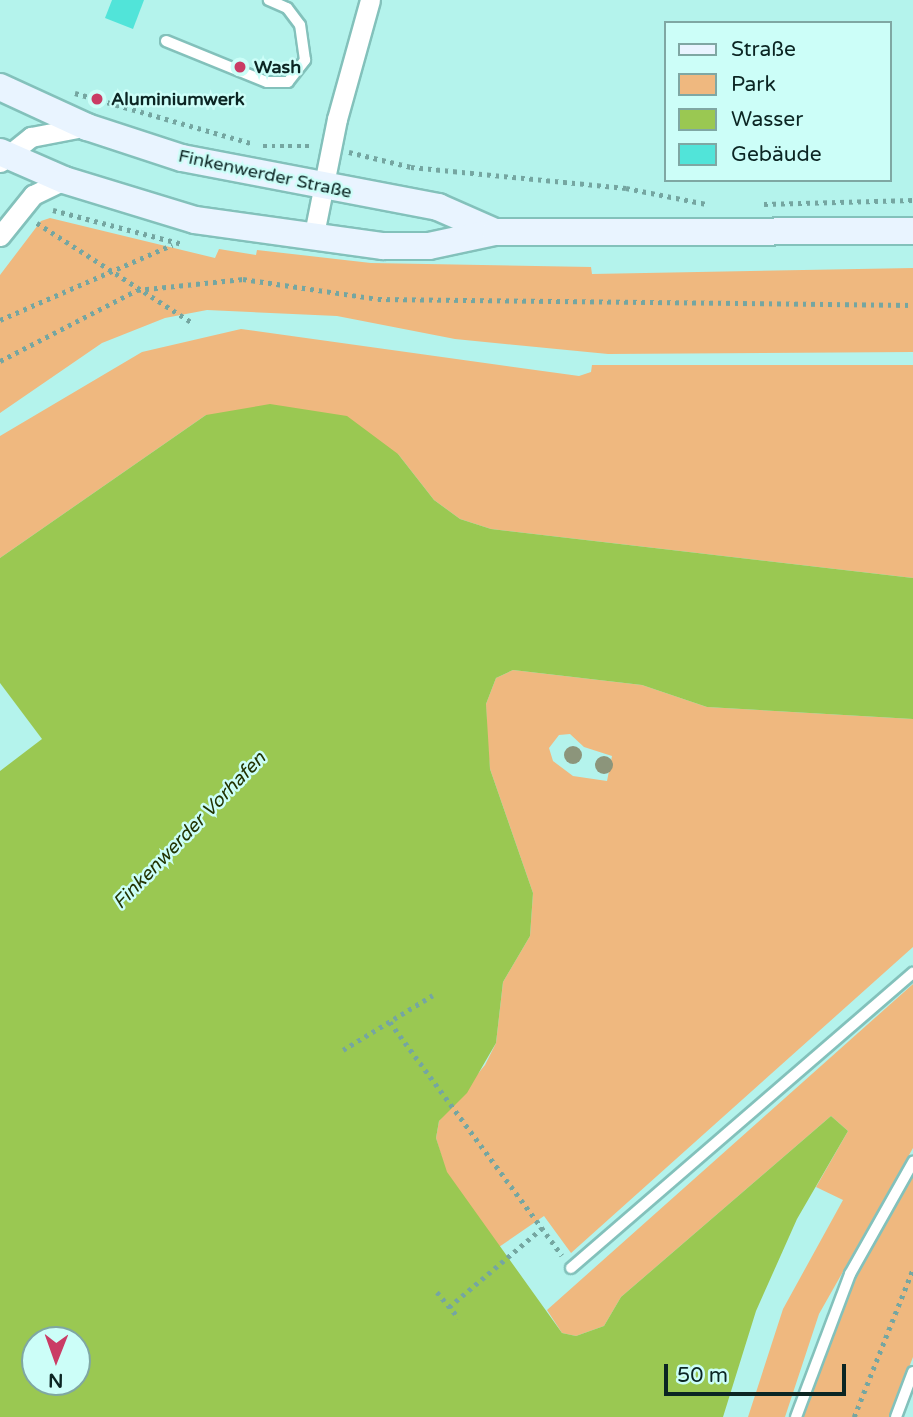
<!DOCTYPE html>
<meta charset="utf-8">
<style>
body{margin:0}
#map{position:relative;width:913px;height:1417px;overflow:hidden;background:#b4f3ec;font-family:"Varela Round",sans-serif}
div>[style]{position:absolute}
.green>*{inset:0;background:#efb87f}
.water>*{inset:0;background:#9ac852}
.building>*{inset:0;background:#51e4d9}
.path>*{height:4.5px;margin-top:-2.25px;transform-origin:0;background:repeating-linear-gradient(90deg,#75a6a1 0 3.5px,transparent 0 8.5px)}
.roads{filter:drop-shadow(2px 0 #83c1bb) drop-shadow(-2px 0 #83c1bb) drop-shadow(0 2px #83c1bb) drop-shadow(0 -2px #83c1bb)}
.service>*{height:10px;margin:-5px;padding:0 5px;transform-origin:5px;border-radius:5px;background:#fff}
.minor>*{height:19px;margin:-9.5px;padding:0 9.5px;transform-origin:9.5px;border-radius:9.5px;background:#fff}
.secondary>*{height:26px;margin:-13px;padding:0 13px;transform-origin:13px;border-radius:13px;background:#e9f4ff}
.trees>*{width:18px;height:18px;margin:-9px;border-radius:50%;background:#8c957b}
.dots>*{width:19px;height:19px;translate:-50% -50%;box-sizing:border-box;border:4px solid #ccfef8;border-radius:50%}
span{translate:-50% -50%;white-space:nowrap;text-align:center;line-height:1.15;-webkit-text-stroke:5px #ccfef8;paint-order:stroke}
.poi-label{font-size:18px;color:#0b2523;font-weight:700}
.left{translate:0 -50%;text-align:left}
.street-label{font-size:18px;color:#0b2523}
.water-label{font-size:19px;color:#223302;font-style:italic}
.legend{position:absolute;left:664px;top:21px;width:228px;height:161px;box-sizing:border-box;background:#ccfef8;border:2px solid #7fa7a3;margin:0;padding:9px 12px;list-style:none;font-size:21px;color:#0b2523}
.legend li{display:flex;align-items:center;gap:14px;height:35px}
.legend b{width:35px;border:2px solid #7fa7a3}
.north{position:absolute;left:21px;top:1326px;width:70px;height:70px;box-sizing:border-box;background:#ccfef8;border:2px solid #7fa7a3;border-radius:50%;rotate:181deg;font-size:19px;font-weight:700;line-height:28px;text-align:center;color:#0b2523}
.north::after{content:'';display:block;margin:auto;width:24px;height:32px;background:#ca3c65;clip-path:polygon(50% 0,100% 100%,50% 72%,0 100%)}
.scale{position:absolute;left:664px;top:1364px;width:182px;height:32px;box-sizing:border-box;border:4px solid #0b2523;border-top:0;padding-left:9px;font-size:21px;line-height:24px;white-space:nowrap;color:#0b2523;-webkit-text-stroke:5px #ccfef8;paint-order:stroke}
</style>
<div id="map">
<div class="green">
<i style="clip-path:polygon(50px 218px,215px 258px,219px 249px,256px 255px,257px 250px,371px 263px,591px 267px,592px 274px,913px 268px,913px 352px,608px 354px,455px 339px,337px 316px,207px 310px,165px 318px,102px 343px,0 413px,0 275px,41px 221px)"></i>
<i style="clip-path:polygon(241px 329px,579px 376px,591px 372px,592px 365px,913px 365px,913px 578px,491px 529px,460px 519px,434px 500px,398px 454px,206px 415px,0 558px,0 436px,142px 352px)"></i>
<i style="clip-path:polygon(evenodd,513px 670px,642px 685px,707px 707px,913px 719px,913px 947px,571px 1253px,544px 1216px,499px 1247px,446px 1172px,436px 1138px,439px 1121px,485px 1065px,496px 1043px,503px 982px,530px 936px,533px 893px,490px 769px,487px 738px,486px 704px,496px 678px,513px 670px,570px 734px,584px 747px,612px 756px,607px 781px,573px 776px,553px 761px,549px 748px,559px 735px,570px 734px)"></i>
<i style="clip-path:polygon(913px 984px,913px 1148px,819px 1314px,785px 1417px,748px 1417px,783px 1309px,843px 1200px,816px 1187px,848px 1131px,831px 1116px,621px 1297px,604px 1326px,576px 1336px,562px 1333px,547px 1310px)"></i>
<i style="clip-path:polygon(913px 1168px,913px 1357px,890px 1417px,798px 1417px,855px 1271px)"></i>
</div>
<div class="water">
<i style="clip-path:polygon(evenodd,270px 404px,347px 416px,398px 454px,434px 500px,460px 519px,491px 529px,913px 578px,913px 719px,707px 707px,642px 685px,513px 670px,496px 678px,486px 704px,490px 769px,533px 893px,530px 936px,503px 982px,496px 1043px,467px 1093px,439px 1121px,436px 1138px,447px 1172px,562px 1333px,576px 1336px,604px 1326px,621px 1297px,831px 1116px,848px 1131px,797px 1219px,756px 1311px,723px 1417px,0 1417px,0 771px,42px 739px,0 683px,0 558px,206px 415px,270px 404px,35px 1340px,77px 1340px,77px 1382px,35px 1382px,35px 1340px)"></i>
</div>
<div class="building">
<i style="clip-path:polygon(112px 0,144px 0,133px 29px,105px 18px)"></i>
</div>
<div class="path">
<i style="left:75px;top:93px;width:183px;rotate:15.9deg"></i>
<i style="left:263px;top:146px;width:50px"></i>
<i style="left:349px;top:152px;width:64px;rotate:13.6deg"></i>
<i style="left:411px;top:167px;width:216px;rotate:5.6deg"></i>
<i style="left:626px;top:188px;width:82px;rotate:11.3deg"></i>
<i style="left:764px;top:204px;width:149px;rotate:-1.5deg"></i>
<i style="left:53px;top:210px;width:134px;rotate:14.7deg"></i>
<i style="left:37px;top:223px;width:183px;rotate:32.7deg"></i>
<i style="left:0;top:320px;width:188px;rotate:-23.6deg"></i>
<i style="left:0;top:361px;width:154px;rotate:-27.4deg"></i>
<i style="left:137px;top:290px;width:107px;rotate:-5.9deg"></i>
<i style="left:243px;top:279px;width:136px;rotate:8.4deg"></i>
<i style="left:378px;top:299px;width:535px;rotate:0.64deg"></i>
<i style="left:390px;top:1022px;width:290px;rotate:53.6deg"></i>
<i style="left:343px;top:1050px;width:105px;rotate:-31.4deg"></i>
<i style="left:437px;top:1292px;width:34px;rotate:50deg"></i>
<i style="left:449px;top:1307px;width:122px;rotate:-40.3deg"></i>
<i style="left:854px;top:1417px;width:159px;rotate:-68.3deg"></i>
</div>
<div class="roads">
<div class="service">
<i style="left:166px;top:41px;width:109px;rotate:22.1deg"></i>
<i style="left:267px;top:82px;width:21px"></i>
<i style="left:288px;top:82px;width:28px;rotate:-52deg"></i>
<i style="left:305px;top:60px;width:35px;rotate:-98deg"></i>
<i style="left:300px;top:25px;width:21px;rotate:-127deg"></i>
<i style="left:287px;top:8px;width:20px;rotate:-156deg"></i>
<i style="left:571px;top:1268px;width:452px;rotate:-40.8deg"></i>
<i style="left:796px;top:1417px;width:153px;rotate:-69.3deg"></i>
<i style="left:850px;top:1274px;width:129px;rotate:-60.6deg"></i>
<i style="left:896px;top:1417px;width:48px;rotate:-69.3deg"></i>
</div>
<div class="minor">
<i style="left:0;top:162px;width:40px;rotate:-39deg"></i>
<i style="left:31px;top:137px;width:53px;rotate:-10.9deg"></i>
<i style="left:0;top:236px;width:53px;rotate:-51.2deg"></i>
<i style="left:33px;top:195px;width:34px;rotate:-26deg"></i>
<i style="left:313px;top:239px;width:122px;rotate:-78.7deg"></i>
<i style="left:337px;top:119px;width:123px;rotate:-74.5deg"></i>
</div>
<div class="secondary">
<i style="left:0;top:87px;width:96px;rotate:24.7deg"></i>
<i style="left:87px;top:127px;width:100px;rotate:18.1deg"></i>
<i style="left:182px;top:158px;width:261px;rotate:10.8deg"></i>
<i style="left:438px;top:207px;width:62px;rotate:23.7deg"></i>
<i style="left:0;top:152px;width:70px;rotate:23.6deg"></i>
<i style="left:64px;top:180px;width:137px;rotate:17deg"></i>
<i style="left:195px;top:220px;width:190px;rotate:7.9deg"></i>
<i style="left:383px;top:246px;width:46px"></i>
<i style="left:429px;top:246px;width:67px;rotate:-12deg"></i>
<i style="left:495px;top:232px;width:418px;rotate:-0.1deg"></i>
</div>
</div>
<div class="trees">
<i style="left:573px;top:755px"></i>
<i style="left:604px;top:765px"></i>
</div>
<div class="dots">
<i style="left:240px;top:67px;background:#ca3c65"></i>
<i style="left:97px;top:99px;background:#ca3c65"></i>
</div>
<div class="poi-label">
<span class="left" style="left:254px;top:67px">Wash</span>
<span class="left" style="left:111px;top:99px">Aluminiumwerk</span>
</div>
<div class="street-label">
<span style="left:265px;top:174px;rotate:12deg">Finkenwerder Straße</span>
</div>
<div class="water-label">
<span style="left:190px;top:831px;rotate:-46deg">Finkenwerder Vorhafen</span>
</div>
<ul class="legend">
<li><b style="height:9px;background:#e9f4ff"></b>Straße</li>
<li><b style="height:19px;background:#efb87f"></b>Park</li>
<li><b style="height:19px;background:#9ac852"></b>Wasser</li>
<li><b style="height:19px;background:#51e4d9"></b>Gebäude</li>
</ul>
<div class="north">N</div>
<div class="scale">50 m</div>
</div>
